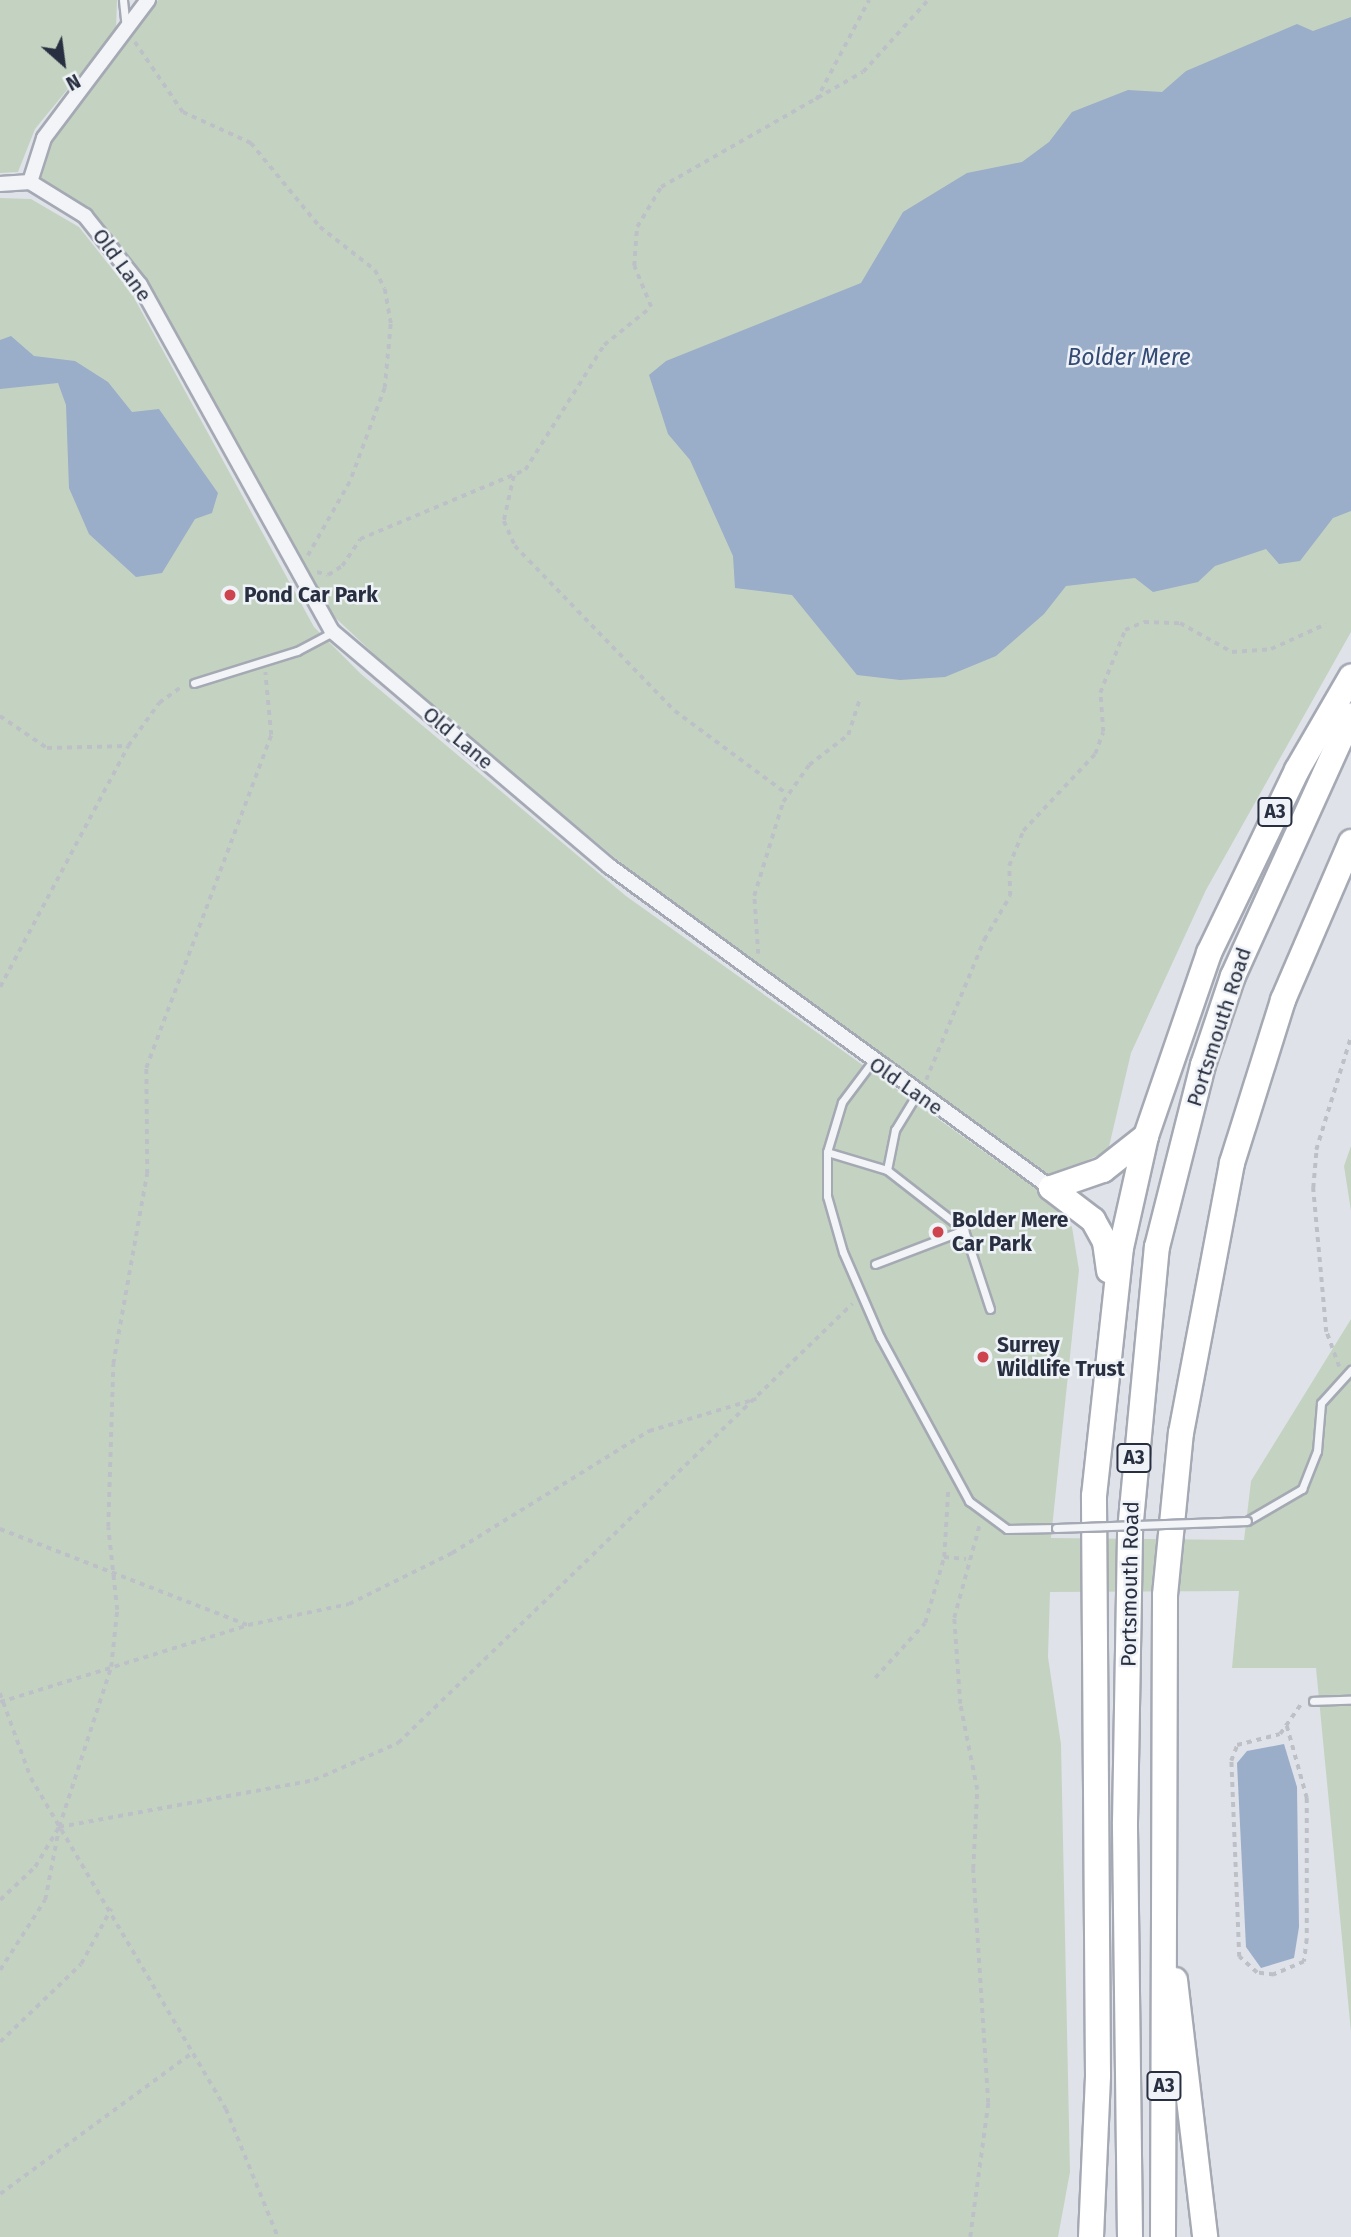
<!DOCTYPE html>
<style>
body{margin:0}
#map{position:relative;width:1351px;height:2237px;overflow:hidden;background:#e0e2e9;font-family:"Fira Sans",sans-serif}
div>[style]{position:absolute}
.green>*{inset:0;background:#c4d3c1}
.water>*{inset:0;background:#9aadc9}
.path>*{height:3.5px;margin-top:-1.75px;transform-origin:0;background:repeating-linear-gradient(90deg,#bdc1c7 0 5px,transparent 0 10px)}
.roads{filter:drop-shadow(2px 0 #a5a9b3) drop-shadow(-2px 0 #a5a9b3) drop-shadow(0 2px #a5a9b3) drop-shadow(0 -2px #a5a9b3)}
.service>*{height:7px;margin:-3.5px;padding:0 3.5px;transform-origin:3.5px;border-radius:3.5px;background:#f2f4f7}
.minor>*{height:14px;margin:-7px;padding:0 7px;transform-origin:7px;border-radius:7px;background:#f2f4f7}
.trunk>*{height:24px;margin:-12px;padding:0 12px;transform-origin:12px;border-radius:12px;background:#fff}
.bridges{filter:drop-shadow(2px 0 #a5a9b3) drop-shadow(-2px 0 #a5a9b3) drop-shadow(0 2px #a5a9b3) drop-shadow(0 -2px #a5a9b3)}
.service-bridge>*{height:7px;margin:-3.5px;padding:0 3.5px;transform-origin:3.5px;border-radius:3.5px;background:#f2f4f7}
.dots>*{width:19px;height:19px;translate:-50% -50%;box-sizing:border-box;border:4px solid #eff2f6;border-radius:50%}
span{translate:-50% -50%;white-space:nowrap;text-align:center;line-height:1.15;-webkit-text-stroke:5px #eff2f6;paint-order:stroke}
.shield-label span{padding:2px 5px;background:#eff2f6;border:2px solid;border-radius:5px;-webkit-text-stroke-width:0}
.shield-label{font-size:19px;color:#282f40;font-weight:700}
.street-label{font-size:21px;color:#282f40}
.poi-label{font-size:21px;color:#282f40;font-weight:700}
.left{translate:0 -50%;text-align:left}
.water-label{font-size:23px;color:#324a74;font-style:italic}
.north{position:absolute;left:28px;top:28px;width:70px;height:70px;-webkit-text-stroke:5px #eff2f6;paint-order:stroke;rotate:152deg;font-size:19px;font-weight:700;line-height:28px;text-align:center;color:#282f40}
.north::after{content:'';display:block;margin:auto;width:24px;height:32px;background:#282f40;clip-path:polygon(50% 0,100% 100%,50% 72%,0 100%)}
</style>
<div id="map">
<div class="green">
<i style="clip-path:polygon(0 0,117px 0,116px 30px,35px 129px,18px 172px,0 173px)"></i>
<i style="clip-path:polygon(158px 0,1351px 0,1351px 632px,1206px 890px,1131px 1053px,1108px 1151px,1051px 1176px,637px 876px,407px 685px,326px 609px,148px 282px,93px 211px,41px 179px,52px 142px)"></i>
<i style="clip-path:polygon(0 198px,31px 199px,79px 227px,132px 294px,314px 627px,361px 674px,626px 896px,1046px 1196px,1072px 1227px,1079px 1270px,1051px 1538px,1244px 1540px,1251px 1481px,1351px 1319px,1351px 2032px,1316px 1668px,1232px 1668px,1239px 1591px,1050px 1592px,1048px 1657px,1061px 1744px,1070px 2172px,1058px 2237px,0 2237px)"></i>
<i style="clip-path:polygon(1351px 1146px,1351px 1211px,1344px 1166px)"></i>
</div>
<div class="water">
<i style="clip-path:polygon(1351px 17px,1351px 511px,1333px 518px,1300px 561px,1279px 564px,1266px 549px,1215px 566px,1198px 582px,1153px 592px,1135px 578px,1066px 586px,1044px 614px,996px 656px,945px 677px,900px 680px,857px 675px,792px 595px,735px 588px,733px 556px,690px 460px,668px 434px,649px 375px,666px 361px,861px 283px,903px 212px,967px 173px,1022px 162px,1049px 142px,1072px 112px,1128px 90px,1162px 92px,1186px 71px,1297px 24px,1313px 31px)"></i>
<i style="clip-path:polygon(11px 336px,34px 356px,75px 361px,108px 382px,132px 412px,159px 409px,218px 493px,212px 513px,195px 519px,162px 573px,136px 577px,89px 534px,69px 488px,66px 405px,58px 383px,0 389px,0 340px)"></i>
<i style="clip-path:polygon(1284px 1744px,1297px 1787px,1299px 1927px,1294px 1958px,1261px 1968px,1246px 1947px,1237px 1763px,1247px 1751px)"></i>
</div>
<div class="path">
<i style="left:135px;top:42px;width:85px;rotate:55.6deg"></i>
<i style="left:183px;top:112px;width:75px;rotate:24.5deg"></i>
<i style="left:251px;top:143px;width:109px;rotate:50.6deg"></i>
<i style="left:320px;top:227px;width:70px;rotate:38deg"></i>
<i style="left:375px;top:270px;width:21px;rotate:62deg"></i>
<i style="left:385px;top:289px;width:36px;rotate:80deg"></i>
<i style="left:391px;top:324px;width:64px;rotate:95.4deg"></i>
<i style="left:385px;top:388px;width:100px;rotate:110.4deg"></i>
<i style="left:350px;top:482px;width:85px;rotate:119.6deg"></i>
<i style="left:816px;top:100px;width:113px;rotate:-62.1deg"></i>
<i style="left:514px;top:476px;width:46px;rotate:102.5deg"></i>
<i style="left:504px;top:521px;width:27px;rotate:66deg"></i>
<i style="left:515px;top:546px;width:230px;rotate:45.9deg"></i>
<i style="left:675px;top:711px;width:139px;rotate:36.5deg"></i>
<i style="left:317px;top:572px;width:11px;rotate:15deg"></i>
<i style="left:328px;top:575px;width:17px;rotate:-33deg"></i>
<i style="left:342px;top:566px;width:32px;rotate:-56deg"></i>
<i style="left:360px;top:539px;width:179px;rotate:-22.7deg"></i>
<i style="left:525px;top:470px;width:148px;rotate:-57.7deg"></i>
<i style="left:604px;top:345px;width:60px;rotate:-39deg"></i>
<i style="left:651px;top:307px;width:44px;rotate:-112.5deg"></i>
<i style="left:634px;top:266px;width:39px;rotate:-86deg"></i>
<i style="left:637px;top:227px;width:47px;rotate:-59deg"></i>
<i style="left:661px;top:187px;width:232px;rotate:-29.7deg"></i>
<i style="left:863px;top:72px;width:97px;rotate:-47.9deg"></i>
<i style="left:0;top:716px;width:57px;rotate:34.2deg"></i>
<i style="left:47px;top:748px;width:80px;rotate:-1.4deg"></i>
<i style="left:758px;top:954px;width:58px;rotate:-93.9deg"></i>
<i style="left:754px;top:896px;width:98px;rotate:-72.9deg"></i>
<i style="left:783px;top:802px;width:45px;rotate:-54.9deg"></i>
<i style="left:809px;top:765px;width:49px;rotate:-37.6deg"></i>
<i style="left:848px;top:735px;width:39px;rotate:-72deg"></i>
<i style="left:0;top:987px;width:273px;rotate:-62deg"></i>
<i style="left:128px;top:746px;width:53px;rotate:-54.2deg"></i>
<i style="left:159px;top:703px;width:29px;rotate:-36deg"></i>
<i style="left:926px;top:1080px;width:152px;rotate:-67.5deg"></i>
<i style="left:984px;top:940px;width:51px;rotate:-59.4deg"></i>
<i style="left:1010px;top:896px;width:30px;rotate:-92deg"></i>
<i style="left:1009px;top:866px;width:38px;rotate:-68deg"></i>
<i style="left:1023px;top:831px;width:105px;rotate:-46.9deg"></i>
<i style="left:1095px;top:754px;width:23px;rotate:-70deg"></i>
<i style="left:1103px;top:732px;width:39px;rotate:-94deg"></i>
<i style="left:1100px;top:693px;width:68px;rotate:-68.4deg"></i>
<i style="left:1125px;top:630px;width:21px;rotate:-23deg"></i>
<i style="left:1144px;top:622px;width:36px;rotate:2deg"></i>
<i style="left:1180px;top:623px;width:60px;rotate:29.1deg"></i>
<i style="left:1232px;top:652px;width:39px;rotate:-4deg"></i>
<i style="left:1271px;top:649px;width:60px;rotate:-24.4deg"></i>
<i style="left:1339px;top:1367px;width:37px;rotate:-110deg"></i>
<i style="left:1326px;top:1332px;width:145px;rotate:-95.2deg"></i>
<i style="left:1313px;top:1188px;width:38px;rotate:-85deg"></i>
<i style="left:1316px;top:1150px;width:119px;rotate:-72.9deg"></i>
<i style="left:0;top:1529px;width:266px;rotate:21.2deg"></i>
<i style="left:944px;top:1557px;width:22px;rotate:5deg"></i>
<i style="left:875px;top:1678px;width:74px;rotate:-47.7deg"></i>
<i style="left:925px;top:1623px;width:69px;rotate:-73.9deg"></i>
<i style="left:944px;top:1557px;width:67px;rotate:-86.6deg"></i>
<i style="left:0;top:1693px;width:90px;rotate:70deg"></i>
<i style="left:31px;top:1778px;width:384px;rotate:59.5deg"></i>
<i style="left:226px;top:2109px;width:138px;rotate:67.9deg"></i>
<i style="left:0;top:1702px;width:260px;rotate:-17.2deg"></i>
<i style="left:248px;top:1625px;width:103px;rotate:-11.7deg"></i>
<i style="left:349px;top:1604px;width:115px;rotate:-26.3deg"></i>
<i style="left:452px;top:1553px;width:232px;rotate:-31.8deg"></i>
<i style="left:649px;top:1431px;width:112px;rotate:-16.7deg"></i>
<i style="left:1287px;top:1726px;width:75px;rotate:74.5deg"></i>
<i style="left:1307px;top:1798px;width:141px;rotate:90deg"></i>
<i style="left:1307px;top:1939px;width:23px;rotate:97deg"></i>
<i style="left:1304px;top:1962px;width:33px;rotate:157deg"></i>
<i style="left:1274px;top:1975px;width:17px;rotate:-173deg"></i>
<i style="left:1257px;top:1973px;width:24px;rotate:-138deg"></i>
<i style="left:1239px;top:1957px;width:196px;rotate:-92.3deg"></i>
<i style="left:1231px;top:1761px;width:17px;rotate:-69deg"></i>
<i style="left:1237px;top:1745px;width:44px;rotate:-14.3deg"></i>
<i style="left:1280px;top:1734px;width:37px;rotate:-55deg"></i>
<i style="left:0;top:1900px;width:48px;rotate:-43.3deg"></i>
<i style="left:35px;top:1867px;width:47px;rotate:-59deg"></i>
<i style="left:59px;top:1827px;width:259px;rotate:-10.4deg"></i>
<i style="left:314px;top:1780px;width:92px;rotate:-23.8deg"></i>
<i style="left:398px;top:1743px;width:632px;rotate:-44.04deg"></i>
<i style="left:0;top:1970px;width:83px;rotate:-57.3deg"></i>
<i style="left:45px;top:1900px;width:74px;rotate:-79.1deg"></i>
<i style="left:59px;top:1827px;width:168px;rotate:-72deg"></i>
<i style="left:111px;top:1667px;width:57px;rotate:-84deg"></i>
<i style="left:117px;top:1610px;width:83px;rotate:-96.2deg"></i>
<i style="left:108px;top:1527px;width:163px;rotate:-88.2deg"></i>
<i style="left:113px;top:1364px;width:193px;rotate:-79.9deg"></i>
<i style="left:147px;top:1174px;width:106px;rotate:-90.5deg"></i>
<i style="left:146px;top:1068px;width:356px;rotate:-69.4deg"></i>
<i style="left:271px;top:735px;width:63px;rotate:-95.4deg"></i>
<i style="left:0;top:2042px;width:112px;rotate:-43.9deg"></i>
<i style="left:81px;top:1964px;width:63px;rotate:-61.4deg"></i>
<i style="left:0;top:2194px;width:240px;rotate:-36.3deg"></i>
<i style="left:970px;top:2237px;width:135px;rotate:-82.3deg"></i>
<i style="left:988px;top:2103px;width:234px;rotate:-93.7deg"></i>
<i style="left:973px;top:1869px;width:79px;rotate:-87.1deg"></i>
<i style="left:977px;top:1790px;width:88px;rotate:-101.2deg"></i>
<i style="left:960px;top:1704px;width:86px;rotate:-94deg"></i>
<i style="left:954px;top:1618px;width:98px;rotate:-74.7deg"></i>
</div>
<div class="roads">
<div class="service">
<i style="left:123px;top:0;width:29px;rotate:84deg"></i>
<i style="left:194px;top:683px;width:108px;rotate:-17.3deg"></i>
<i style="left:297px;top:651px;width:40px;rotate:-28deg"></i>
<i style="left:872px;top:1062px;width:50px;rotate:126.9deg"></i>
<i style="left:842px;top:1102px;width:52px;rotate:106.7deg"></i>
<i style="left:827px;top:1152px;width:44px;rotate:90deg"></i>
<i style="left:827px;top:1196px;width:58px;rotate:74.1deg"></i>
<i style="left:843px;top:1252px;width:93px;rotate:66.5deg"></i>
<i style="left:880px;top:1337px;width:187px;rotate:61.5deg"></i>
<i style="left:969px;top:1501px;width:47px;rotate:36.4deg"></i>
<i style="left:1007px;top:1529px;width:49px;rotate:-1.2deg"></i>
<i style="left:827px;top:1152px;width:63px;rotate:16.7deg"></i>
<i style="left:887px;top:1170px;width:98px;rotate:37.9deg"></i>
<i style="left:964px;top:1230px;width:83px;rotate:71.8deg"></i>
<i style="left:887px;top:1170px;width:41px;rotate:-78.7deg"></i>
<i style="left:895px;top:1130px;width:42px;rotate:-58.6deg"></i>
<i style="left:875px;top:1264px;width:95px;rotate:-20.9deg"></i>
<i style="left:1247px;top:1521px;width:64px;rotate:-30.2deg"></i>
<i style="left:1302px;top:1489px;width:41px;rotate:-68.5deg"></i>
<i style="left:1317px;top:1451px;width:48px;rotate:-85.2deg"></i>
<i style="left:1321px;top:1403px;width:45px;rotate:-47.7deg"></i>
<i style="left:1313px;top:1701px;width:38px;rotate:-2deg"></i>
</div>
<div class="minor">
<i style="left:30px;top:182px;width:46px;rotate:-72.3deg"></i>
<i style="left:44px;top:138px;width:173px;rotate:-53deg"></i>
<i style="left:0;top:184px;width:30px;rotate:-4deg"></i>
<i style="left:30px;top:182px;width:65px;rotate:31.7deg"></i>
<i style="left:85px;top:216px;width:88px;rotate:51.4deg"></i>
<i style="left:140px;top:285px;width:396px;rotate:61deg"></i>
<i style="left:332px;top:631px;width:363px;rotate:40.3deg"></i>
<i style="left:609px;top:866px;width:547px;rotate:36.07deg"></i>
</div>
<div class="trunk">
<i style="left:1051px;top:1188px;width:53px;rotate:37.3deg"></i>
<i style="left:1093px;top:1220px;width:25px;rotate:61deg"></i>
<i style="left:1105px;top:1242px;width:29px;rotate:82deg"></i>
<i style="left:1051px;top:1188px;width:55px;rotate:-19.1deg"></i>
<i style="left:1103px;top:1170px;width:55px;rotate:-38.3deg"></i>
<i style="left:1175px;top:1980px;width:259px;rotate:83.3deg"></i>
<i style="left:1091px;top:2237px;width:162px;rotate:-87.5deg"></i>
<i style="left:1098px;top:2075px;width:579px;rotate:-90.4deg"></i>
<i style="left:1094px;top:1496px;width:249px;rotate:-83.8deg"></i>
<i style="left:1121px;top:1248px;width:115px;rotate:-77.4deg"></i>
<i style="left:1146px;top:1136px;width:194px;rotate:-71deg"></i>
<i style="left:1209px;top:953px;width:203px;rotate:-64.3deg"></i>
<i style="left:1297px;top:770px;width:108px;rotate:-59.9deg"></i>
<i style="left:1130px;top:2237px;width:415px;rotate:-90.7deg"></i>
<i style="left:1125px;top:1822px;width:291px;rotate:-89deg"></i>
<i style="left:1130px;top:1531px;width:285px;rotate:-84.6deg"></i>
<i style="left:1157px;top:1247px;width:188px;rotate:-75.8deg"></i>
<i style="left:1203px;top:1065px;width:94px;rotate:-71.4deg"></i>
<i style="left:1233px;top:976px;width:286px;rotate:-65.6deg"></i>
<i style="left:1163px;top:2237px;width:642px;rotate:-89.82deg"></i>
<i style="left:1165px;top:1595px;width:163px;rotate:-84.4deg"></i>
<i style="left:1181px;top:1433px;width:275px;rotate:-79.3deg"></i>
<i style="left:1232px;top:1163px;width:171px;rotate:-72.6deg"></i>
<i style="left:1283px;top:1000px;width:172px;rotate:-66.7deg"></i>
</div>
</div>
<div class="bridges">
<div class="service-bridge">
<i style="left:1056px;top:1528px;width:191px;rotate:-2.1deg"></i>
</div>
</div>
<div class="dots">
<i style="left:230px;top:595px;background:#ce444e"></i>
<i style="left:938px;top:1232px;background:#ce444e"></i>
<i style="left:983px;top:1357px;background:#ce444e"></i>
</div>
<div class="shield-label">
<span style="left:1275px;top:812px">A3</span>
<span style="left:1134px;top:1458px">A3</span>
<span style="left:1164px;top:2086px">A3</span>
</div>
<div class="street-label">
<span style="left:122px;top:265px;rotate:54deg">Old Lane</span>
<span style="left:458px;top:738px;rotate:40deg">Old Lane</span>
<span style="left:1219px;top:1027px;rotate:-72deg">Portsmouth Road</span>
<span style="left:906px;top:1086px;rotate:35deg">Old Lane</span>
<span style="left:1130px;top:1584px;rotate:-89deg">Portsmouth Road</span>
</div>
<div class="poi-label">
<span class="left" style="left:244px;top:595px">Pond Car Park</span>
<span class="left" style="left:952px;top:1232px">Bolder Mere<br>Car Park</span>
<span class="left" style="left:997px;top:1357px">Surrey<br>Wildlife Trust</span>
</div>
<div class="water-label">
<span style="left:1129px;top:357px">Bolder Mere</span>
</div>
<div class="north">N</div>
</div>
